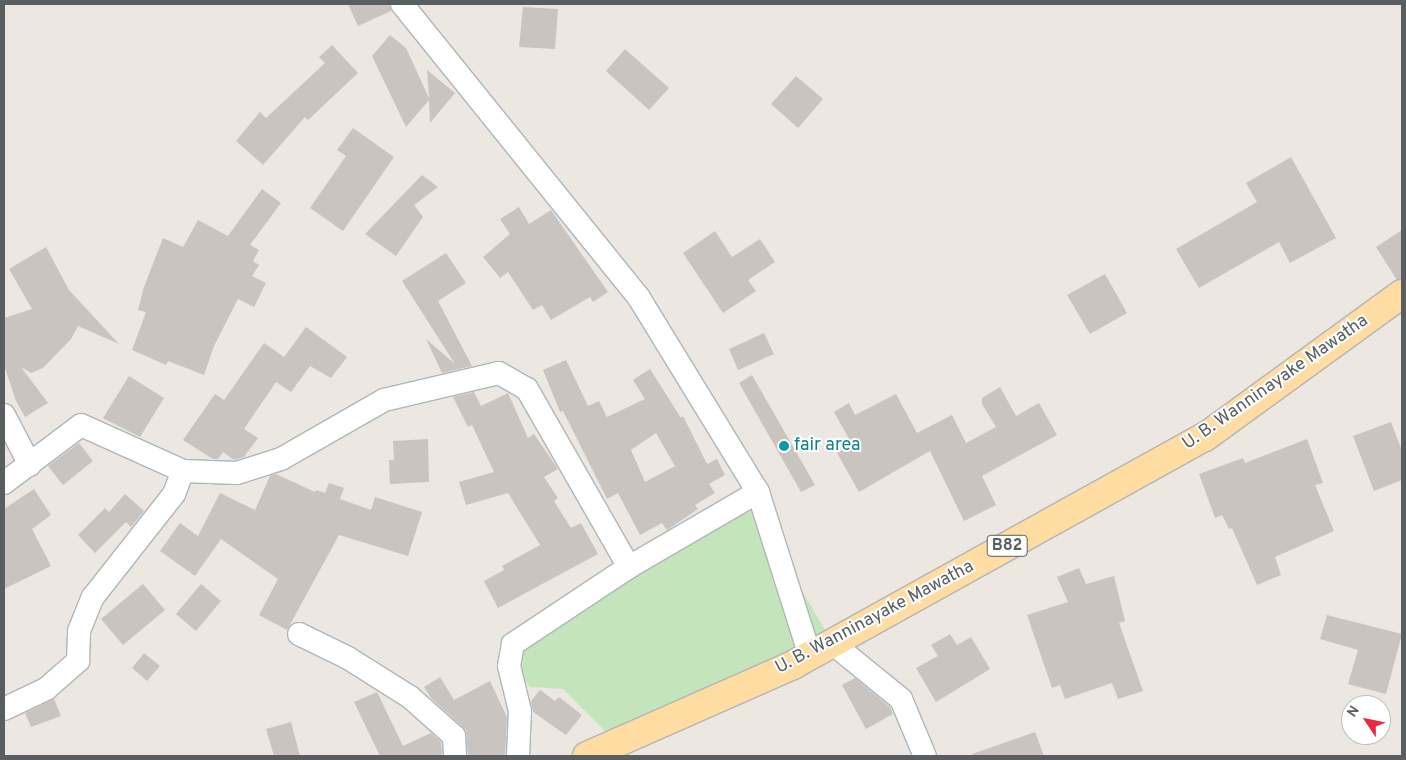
<!DOCTYPE html>
<style>
body{margin:0}
#map{position:relative;width:1406px;height:760px;overflow:hidden;background:#ece7e0;font-family:Overpass,sans-serif}
div>[style]{position:absolute}
.green>*{inset:0;background:#c4e5bc}
.building>*{inset:0;background:#c9c4bf}
.roads{filter:drop-shadow(1px 0 #b1b5b8) drop-shadow(-1px 0 #b1b5b8) drop-shadow(0 1px #b1b5b8) drop-shadow(0 -1px #b1b5b8)}
.street>*{height:22px;margin:-11px;padding:0 11px;transform-origin:11px;border-radius:11px;background:#fff}
.primary>*{height:28px;margin:-14px;padding:0 14px;transform-origin:14px;border-radius:14px;background:#ffdca2}
.dots>*{width:14px;height:14px;translate:-50% -50%;box-sizing:border-box;border:2px solid #fff;border-radius:50%}
span{translate:-50% -50%;white-space:nowrap;text-align:center;line-height:1.15;-webkit-text-stroke:4px #fff;paint-order:stroke}
.shield-label span{padding:1px 4px;background:#fff;border:1px solid;border-radius:4px;-webkit-text-stroke-width:0}
.shield-label{font-size:16px;color:#595e61;font-weight:700}
.street-label{font-size:18px;color:#595e61}
.culture-label{font-size:18px;color:#0d838f}
.left{translate:0 -50%;text-align:left}
.frame{position:absolute;inset:0;border:5px solid #595e61;pointer-events:none}
.north{position:absolute;left:1341px;top:695px;width:50px;height:50px;box-sizing:border-box;background:#fff;border:1px solid #bdbfc0;border-radius:50%;rotate:304deg;font-size:14px;font-weight:700;line-height:20px;text-align:center;color:#595e61}
.north::after{content:'';display:block;margin:auto;width:18px;height:22px;background:#ea2842;clip-path:polygon(50% 0,100% 100%,50% 72%,0 100%)}
</style>
<div id="map">
<div class="green">
<i style="clip-path:polygon(755px 509px,829px 637px,612px 738px,563px 689px,530px 687px,518px 672px,524px 643px,696px 538px)"></i>
</div>
<div class="building">
<i style="clip-path:polygon(348px 4px,389px 4px,391px 11px,358px 26px)"></i>
<i style="clip-path:polygon(523px 7px,558px 9px,555px 49px,519px 47px)"></i>
<i style="clip-path:polygon(390px 35px,406px 48px,429px 98px,427px 70px,455px 93px,430px 123px,429px 100px,406px 127px,372px 56px)"></i>
<i style="clip-path:polygon(332px 45px,358px 73px,308px 120px,305px 117px,263px 165px,236px 141px,260px 112px,266px 118px,325px 63px,319px 57px)"></i>
<i style="clip-path:polygon(625px 49px,669px 88px,649px 110px,606px 71px)"></i>
<i style="clip-path:polygon(796px 76px,823px 99px,798px 128px,771px 104px)"></i>
<i style="clip-path:polygon(353px 128px,394px 157px,343px 231px,310px 208px,346px 156px,337px 150px)"></i>
<i style="clip-path:polygon(1291px 157px,1336px 238px,1290px 263px,1279px 242px,1199px 288px,1176px 249px,1257px 202px,1246px 183px)"></i>
<i style="clip-path:polygon(422px 175px,438px 187px,414px 205px,423px 217px,396px 256px,365px 234px)"></i>
<i style="clip-path:polygon(262px 189px,281px 203px,250px 245px,259px 250px,253px 261px,259px 265px,252px 276px,266px 283px,254px 307px,238px 299px,214px 346px,204px 375px,168px 361px,166px 365px,132px 350px,146px 312px,138px 310px,144px 287px,163px 238px,183px 247px,198px 220px,228px 236px)"></i>
<i style="clip-path:polygon(519px 207px,529px 224px,551px 210px,608px 292px,593px 302px,590px 297px,551px 320px,542px 305px,533px 310px,508px 272px,500px 278px,483px 257px,510px 234px,500px 219px)"></i>
<i style="clip-path:polygon(1402px 230px,1402px 279px,1397px 280px,1376px 247px)"></i>
<i style="clip-path:polygon(715px 231px,732px 257px,760px 239px,775px 262px,748px 280px,756px 291px,723px 313px,683px 253px)"></i>
<i style="clip-path:polygon(46px 247px,69px 290px,119px 344px,78px 326px,71px 339px,43px 368px,31px 373px,21px 367px,48px 403px,25px 417px,16px 401px,4px 365px,4px 318px,32px 309px,9px 269px)"></i>
<i style="clip-path:polygon(446px 253px,466px 283px,438px 301px,472px 366px,442px 373px,426px 339px,455px 364px,402px 281px)"></i>
<i style="clip-path:polygon(1105px 274px,1127px 313px,1090px 334px,1067px 295px)"></i>
<i style="clip-path:polygon(306px 327px,347px 357px,331px 378px,310px 366px,291px 392px,276px 382px,244px 429px,258px 438px,244px 457px,234px 460px,223px 452px,218px 459px,213px 459px,183px 440px,215px 394px,224px 400px,264px 343px,284px 357px)"></i>
<i style="clip-path:polygon(764px 333px,774px 354px,738px 370px,729px 349px)"></i>
<i style="clip-path:polygon(evenodd,566px 360px,588px 406px,599px 401px,607px 417px,645px 399px,633px 380px,650px 369px,681px 418px,683px 416px,707px 464px,717px 459px,725px 475px,709px 484px,715px 493px,695px 505px,698px 509px,667px 530px,662px 523px,640px 535px,618px 493px,607px 499px,563px 411px,560px 412px,543px 370px,566px 360px,656px 433px,675px 466px,645px 482px,631px 450px,656px 433px)"></i>
<i style="clip-path:polygon(752px 375px,815px 485px,801px 492px,739px 383px)"></i>
<i style="clip-path:polygon(129px 376px,164px 398px,140px 437px,103px 418px)"></i>
<i style="clip-path:polygon(1000px 387px,1016px 416px,1039px 403px,1057px 435px,982px 476px,996px 505px,964px 521px,930px 451px,859px 492px,837px 453px,852px 444px,834px 412px,849px 403px,855px 415px,896px 394px,917px 433px,952px 415px,966px 443px,996px 427px,982px 404px,982px 398px)"></i>
<i style="clip-path:polygon(474px 392px,481px 406px,508px 393px,528px 438px,534px 434px,558px 469px,544px 477px,558px 498px,554px 501px,571px 528px,581px 523px,598px 554px,498px 608px,484px 581px,504px 570px,502px 566px,540px 545px,508px 493px,466px 505px,459px 482px,494px 472px,472px 425px,468px 427px,453px 397px)"></i>
<i style="clip-path:polygon(1391px 422px,1402px 451px,1402px 480px,1374px 491px,1353px 436px)"></i>
<i style="clip-path:polygon(428px 439px,429px 482px,390px 484px,389px 460px,394px 460px,393px 441px)"></i>
<i style="clip-path:polygon(1307px 439px,1323px 483px,1315px 485px,1334px 531px,1275px 557px,1281px 575px,1257px 585px,1232px 528px,1229px 529px,1222px 515px,1215px 518px,1199px 474px,1243px 458px,1245px 463px)"></i>
<i style="clip-path:polygon(79px 443px,93px 461px,63px 485px,48px 466px)"></i>
<i style="clip-path:polygon(276px 474px,315px 492px,316px 490px,325px 493px,329px 483px,344px 488px,340px 499px,371px 510px,375px 497px,422px 512px,408px 556px,339px 535px,287px 630px,259px 615px,278px 579px,221px 539px,195px 576px,160px 551px,180px 523px,198px 536px,220px 493px,255px 510px,270px 476px)"></i>
<i style="clip-path:polygon(34px 489px,51px 515px,32px 529px,51px 566px,4px 589px,4px 509px)"></i>
<i style="clip-path:polygon(125px 494px,144px 511px,131px 527px,126px 522px,95px 553px,78px 535px,105px 508px,109px 512px)"></i>
<i style="clip-path:polygon(1079px 568px,1086px 584px,1114px 576px,1125px 621px,1119px 623px,1143px 691px,1118px 699px,1112px 683px,1065px 699px,1060px 685px,1052px 688px,1027px 615px,1068px 602px,1057px 577px)"></i>
<i style="clip-path:polygon(143px 584px,165px 610px,123px 645px,101px 619px)"></i>
<i style="clip-path:polygon(201px 584px,221px 601px,196px 631px,176px 614px)"></i>
<i style="clip-path:polygon(1327px 615px,1402px 634px,1386px 694px,1348px 684px,1358px 650px,1320px 639px)"></i>
<i style="clip-path:polygon(950px 634px,957px 645px,971px 637px,990px 669px,936px 702px,916px 668px,938px 656px,931px 645px)"></i>
<i style="clip-path:polygon(144px 653px,160px 666px,147px 681px,132px 668px)"></i>
<i style="clip-path:polygon(440px 677px,454px 700px,490px 681px,507px 717px,505px 756px,468px 756px,466px 730px,431px 698px,424px 687px)"></i>
<i style="clip-path:polygon(855px 678px,890px 707px,893px 714px,866px 729px,842px 685px)"></i>
<i style="clip-path:polygon(540px 690px,555px 701px,559px 697px,582px 715px,566px 735px,533px 712px,531px 701px)"></i>
<i style="clip-path:polygon(377px 692px,403px 746px,431px 733px,441px 742px,442px 756px,380px 756px,354px 702px)"></i>
<i style="clip-path:polygon(54px 699px,61px 716px,31px 727px,25px 713px)"></i>
<i style="clip-path:polygon(291px 722px,300px 756px,274px 756px,266px 729px)"></i>
<i style="clip-path:polygon(1035px 732px,1044px 756px,973px 756px,972px 754px)"></i>
</div>
<div class="roads">
<div class="street">
<i style="left:402px;top:4px;width:378px;rotate:51.1deg"></i>
<i style="left:639px;top:298px;width:228px;rotate:58.5deg"></i>
<i style="left:758px;top:492px;width:172px;rotate:72.4deg"></i>
<i style="left:4px;top:415px;width:56px;rotate:62.5deg"></i>
<i style="left:4px;top:483px;width:96px;rotate:-37deg"></i>
<i style="left:81px;top:425px;width:112px;rotate:24.3deg"></i>
<i style="left:183px;top:471px;width:54px;rotate:2.1deg"></i>
<i style="left:237px;top:473px;width:46px;rotate:-17.7deg"></i>
<i style="left:281px;top:459px;width:119px;rotate:-29.8deg"></i>
<i style="left:384px;top:400px;width:118px;rotate:-13.2deg"></i>
<i style="left:499px;top:373px;width:32px;rotate:30deg"></i>
<i style="left:527px;top:389px;width:205px;rotate:60.2deg"></i>
<i style="left:299px;top:634px;width:55px;rotate:26.1deg"></i>
<i style="left:348px;top:658px;width:73px;rotate:32.2deg"></i>
<i style="left:410px;top:697px;width:59px;rotate:41.6deg"></i>
<i style="left:454px;top:736px;width:20px;rotate:87deg"></i>
<i style="left:832px;top:643px;width:89px;rotate:39.1deg"></i>
<i style="left:901px;top:699px;width:62px;rotate:67.2deg"></i>
<i style="left:4px;top:709px;width:47px;rotate:-25.5deg"></i>
<i style="left:46px;top:689px;width:43px;rotate:-41.2deg"></i>
<i style="left:78px;top:661px;width:30px;rotate:-88deg"></i>
<i style="left:79px;top:631px;width:37px;rotate:-68deg"></i>
<i style="left:93px;top:597px;width:131px;rotate:-51.8deg"></i>
<i style="left:174px;top:494px;width:25px;rotate:-69deg"></i>
<i style="left:518px;top:756px;width:45px;rotate:-87.5deg"></i>
<i style="left:520px;top:711px;width:46px;rotate:-103.7deg"></i>
<i style="left:509px;top:666px;width:22px;rotate:-80deg"></i>
<i style="left:513px;top:644px;width:139px;rotate:-33.6deg"></i>
<i style="left:629px;top:567px;width:149px;rotate:-30.2deg"></i>
</div>
<div class="primary">
<i style="left:587px;top:756px;width:225px;rotate:-23.8deg"></i>
<i style="left:793px;top:665px;width:471px;rotate:-29deg"></i>
<i style="left:1205px;top:437px;width:243px;rotate:-36deg"></i>
</div>
</div>
<div class="dots">
<i style="left:784px;top:446px;background:#0f9aa8"></i>
</div>
<div class="shield-label">
<span style="left:1007px;top:546px">B82</span>
</div>
<div class="street-label">
<span style="left:1276px;top:383px;rotate:-35deg">U. B. Wanninayake Mawatha</span>
<span style="left:875px;top:618px;rotate:-28deg">U. B. Wanninayake Mawatha</span>
</div>
<div class="culture-label">
<span class="left" style="left:794px;top:446px">fair area</span>
</div>
<div class="frame"></div>
<div class="north">N</div>
</div>
